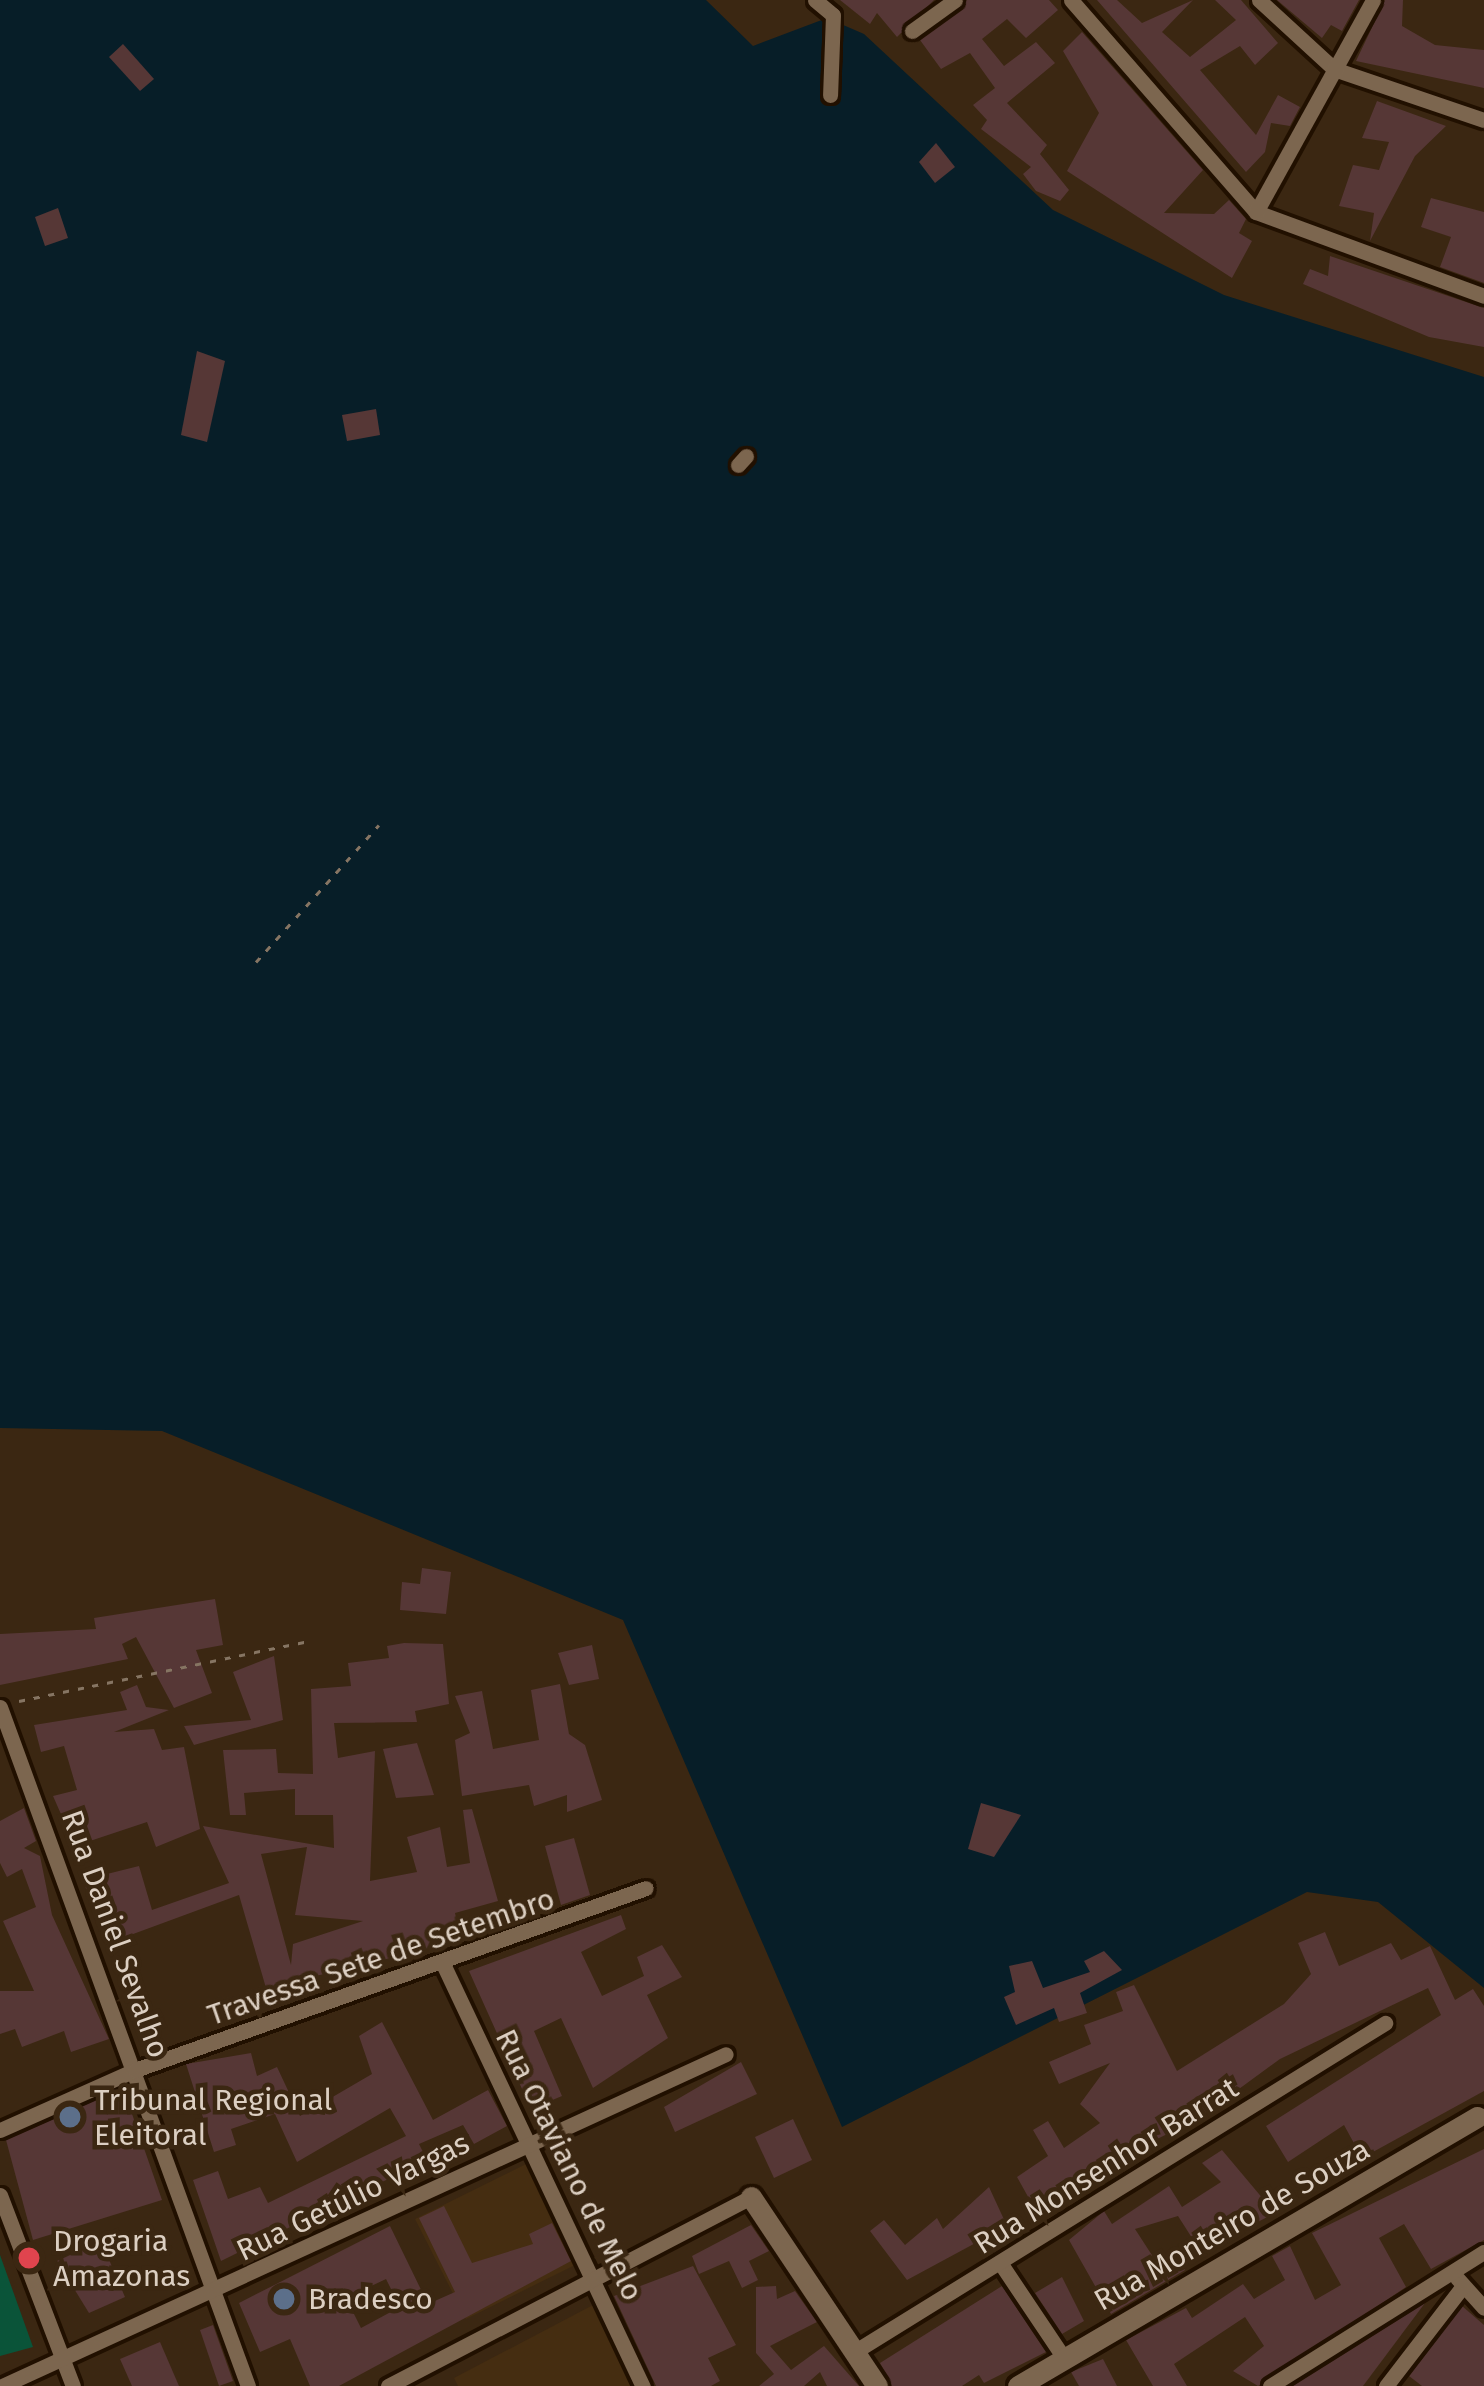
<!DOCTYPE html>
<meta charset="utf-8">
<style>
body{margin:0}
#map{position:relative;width:1484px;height:2386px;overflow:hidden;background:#3b2712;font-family:"Fira Sans",sans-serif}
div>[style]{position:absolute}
.built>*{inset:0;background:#452d11}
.green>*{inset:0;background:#0a5439}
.water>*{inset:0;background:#071e28}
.building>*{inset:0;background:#563736}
.path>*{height:3px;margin-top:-1.5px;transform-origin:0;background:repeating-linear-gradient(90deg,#867563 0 6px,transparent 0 15px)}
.roads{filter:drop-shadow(3px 0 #211000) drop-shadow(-3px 0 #211000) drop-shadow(0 3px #211000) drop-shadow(0 -3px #211000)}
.street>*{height:15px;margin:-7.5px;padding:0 7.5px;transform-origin:7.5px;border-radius:7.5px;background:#7c664f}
.secondary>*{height:21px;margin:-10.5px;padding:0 10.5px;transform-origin:10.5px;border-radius:10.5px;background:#7c664f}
.dots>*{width:33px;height:33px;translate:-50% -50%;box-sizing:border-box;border:6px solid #3b2712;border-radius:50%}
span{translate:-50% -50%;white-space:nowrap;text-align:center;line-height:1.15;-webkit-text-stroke:9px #3b2712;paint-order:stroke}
.street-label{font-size:30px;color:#dccfc2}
.poi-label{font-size:30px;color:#dccfc2}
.left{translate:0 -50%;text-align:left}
</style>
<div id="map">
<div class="built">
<i style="clip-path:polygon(526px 2164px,577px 2264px,466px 2319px,415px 2219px)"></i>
<i style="clip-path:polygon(593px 2305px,634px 2386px,458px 2386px,454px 2378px)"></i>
</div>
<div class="green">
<i style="clip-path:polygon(0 2255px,33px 2347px,0 2356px)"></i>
</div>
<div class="water">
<i style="clip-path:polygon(0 0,706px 0,753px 46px,827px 18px,864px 34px,1053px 210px,1224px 295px,1484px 377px,1484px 1988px,1378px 1902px,1307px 1892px,842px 2127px,623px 1620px,162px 1431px,0 1428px)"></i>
</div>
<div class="building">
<i style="clip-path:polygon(840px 0,934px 0,897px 37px,877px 13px,870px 24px)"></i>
<i style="clip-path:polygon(967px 0,1049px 0,1058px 10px,1026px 38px,1007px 19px,982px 39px,1004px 66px,1036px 42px,1055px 63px,1007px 103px,1047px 145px,1040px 154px,1069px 190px,1060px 201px,1036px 191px,1023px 174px,1031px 167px,981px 129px,987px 120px,973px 105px,995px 88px,970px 53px,941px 69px,920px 40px)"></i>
<i style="clip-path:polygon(1097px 0,1117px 0,1142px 23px,1193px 0,1162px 32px,1190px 57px,1236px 20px,1215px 0,1241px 0,1278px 43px,1255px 65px,1240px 46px,1200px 70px,1256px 135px,1278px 95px,1300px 107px,1290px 126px,1271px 123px,1265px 152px,1246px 172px)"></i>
<i style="clip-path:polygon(1277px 0,1359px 0,1342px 31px,1331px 25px,1322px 38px)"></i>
<i style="clip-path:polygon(1385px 0,1403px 0,1402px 26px,1435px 45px,1484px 50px,1484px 88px,1356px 61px)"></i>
<i style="clip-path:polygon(1082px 32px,1203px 170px,1164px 213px,1214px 214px,1229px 200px,1246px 219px,1239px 233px,1252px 241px,1232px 278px,1067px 171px,1099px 113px,1063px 51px)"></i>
<i style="clip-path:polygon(123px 44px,154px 79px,140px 91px,109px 57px)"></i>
<i style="clip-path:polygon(1377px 101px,1446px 126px,1415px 156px,1370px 241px,1374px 213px,1339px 206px,1353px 165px,1379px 170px,1389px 142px,1362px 138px)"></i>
<i style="clip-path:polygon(936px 143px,955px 167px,935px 183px,919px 162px)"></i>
<i style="clip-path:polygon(1431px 198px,1484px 212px,1484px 283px,1440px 267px,1451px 237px,1421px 227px)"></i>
<i style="clip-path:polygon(58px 208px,68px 238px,45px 246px,35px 217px)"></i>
<i style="clip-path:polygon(1330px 256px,1484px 308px,1484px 347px,1429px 337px,1303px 284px,1310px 269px,1328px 276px)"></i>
<i style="clip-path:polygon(197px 351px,225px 361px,207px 442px,181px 435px)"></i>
<i style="clip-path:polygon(376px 409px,380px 435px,347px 441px,342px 415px)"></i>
<i style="clip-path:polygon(422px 1568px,451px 1572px,446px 1614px,400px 1610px,402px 1582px,420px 1584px)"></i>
<i style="clip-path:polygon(215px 1599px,223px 1645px,196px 1650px,212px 1693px,174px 1708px,136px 1637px,122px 1644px,128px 1659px,0 1685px,0 1634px,96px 1629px,94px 1618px)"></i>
<i style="clip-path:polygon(evenodd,404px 1643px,443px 1644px,449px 1704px,415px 1711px,417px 1722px,334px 1723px,338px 1758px,375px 1751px,370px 1881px,417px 1872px,407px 1837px,440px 1827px,447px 1867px,470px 1863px,463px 1810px,472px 1809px,498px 1901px,455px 1913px,461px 1941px,266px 1988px,239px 1895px,106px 1944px,83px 1880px,139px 1866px,152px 1910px,229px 1883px,203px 1826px,334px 1848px,333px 1815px,295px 1815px,295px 1789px,244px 1793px,246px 1815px,230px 1815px,223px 1750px,276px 1749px,278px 1773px,313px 1774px,311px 1689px,351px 1686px,348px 1663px,389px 1658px,387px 1646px,404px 1643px,307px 1847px,295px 1915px,363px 1921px,293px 1944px,291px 1965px,261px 1854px,307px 1847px)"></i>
<i style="clip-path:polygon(592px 1645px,599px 1679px,569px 1685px,558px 1653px)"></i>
<i style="clip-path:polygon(274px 1656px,283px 1720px,194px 1745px,184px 1726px,251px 1720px,233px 1672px)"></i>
<i style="clip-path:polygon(560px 1684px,569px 1734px,585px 1745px,602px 1800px,567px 1812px,567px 1795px,534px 1806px,529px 1785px,462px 1796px,455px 1740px,470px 1733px,455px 1696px,482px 1691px,493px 1749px,539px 1740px,531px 1690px)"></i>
<i style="clip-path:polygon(137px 1685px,146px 1707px,169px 1710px,114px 1732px,154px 1729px,162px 1750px,184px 1747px,200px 1829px,156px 1847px,147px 1822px,75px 1846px,53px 1796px,77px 1790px,64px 1746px,41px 1752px,34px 1725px,127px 1710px,120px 1692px)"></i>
<i style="clip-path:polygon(417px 1743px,434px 1795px,396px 1798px,383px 1749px)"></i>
<i style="clip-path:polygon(981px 1803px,1021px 1815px,994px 1857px,968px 1849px)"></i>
<i style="clip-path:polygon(24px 1808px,36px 1841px,24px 1848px,40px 1856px,52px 1915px,109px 2039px,71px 2052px,64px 2031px,22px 2047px,15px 2029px,0 2034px,0 1991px,34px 1991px,3px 1921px,36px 1907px,22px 1869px,7px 1877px,0 1863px,0 1821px)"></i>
<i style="clip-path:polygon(574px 1838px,590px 1895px,561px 1905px,545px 1846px)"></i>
<i style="clip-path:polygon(621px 1915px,626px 1929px,581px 1952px,602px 1996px,644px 1976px,637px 1957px,662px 1945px,682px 1977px,647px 1995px,668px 2038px,593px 2088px,561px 2018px,534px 2031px,562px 2096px,531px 2109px,469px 1971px)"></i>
<i style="clip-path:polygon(1325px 1932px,1339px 1966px,1391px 1943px,1401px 1960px,1430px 1946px,1455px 2000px,1473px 1989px,1484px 2006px,1484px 2091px,1362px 2158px,1344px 2125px,1288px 2162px,1266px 2126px,1441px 2015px,1428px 1988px,1280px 2059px,1198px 2119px,1153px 2141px,1136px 2135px,1116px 2167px,1036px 2211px,1017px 2177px,1048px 2156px,1033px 2130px,1048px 2121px,1064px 2148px,1100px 2123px,1080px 2104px,1110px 2063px,1059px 2084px,1049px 2062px,1091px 2044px,1084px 2025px,1123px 2011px,1116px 1992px,1134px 1985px,1177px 2071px,1284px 2004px,1311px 1974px,1298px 1943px)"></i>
<i style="clip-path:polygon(1104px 1951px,1122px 1970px,1080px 1993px,1087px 2013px,1059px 2022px,1054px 2008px,1016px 2025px,1004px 1997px,1015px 1992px,1009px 1966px,1032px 1961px,1043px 1988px,1090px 1972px,1084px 1961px)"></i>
<i style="clip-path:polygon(382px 2022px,433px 2120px,488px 2090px,507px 2126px,474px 2144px,463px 2125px,419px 2144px,427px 2160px,221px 2261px,193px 2180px,218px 2171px,228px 2199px,260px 2187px,268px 2203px,406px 2136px,390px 2108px,297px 2162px,275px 2114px,231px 2129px,236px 2145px,214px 2152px,186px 2064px,251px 2053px,257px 2076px,277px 2067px,300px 2116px,372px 2074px,359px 2036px)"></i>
<i style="clip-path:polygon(741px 2062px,757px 2094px,675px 2132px,664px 2107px)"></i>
<i style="clip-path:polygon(123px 2088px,162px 2200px,33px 2240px,6px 2140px)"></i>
<i style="clip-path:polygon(793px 2119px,812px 2160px,774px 2178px,755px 2137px)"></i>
<i style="clip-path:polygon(1484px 2149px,1484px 2240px,1431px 2269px,1404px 2224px,1379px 2238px,1406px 2287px,1258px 2386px,1233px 2371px,1264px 2346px,1245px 2317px,1174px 2364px,1187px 2386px,1153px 2386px,1126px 2340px,1186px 2308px,1192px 2318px,1243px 2284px,1254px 2299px,1285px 2280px,1272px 2256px,1290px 2246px,1315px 2300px,1341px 2285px,1312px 2233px)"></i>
<i style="clip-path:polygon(1222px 2150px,1275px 2213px,1201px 2252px,1178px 2216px,1135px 2229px,1159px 2266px,1177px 2255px,1185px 2270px,1111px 2314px,1069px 2240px,1104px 2211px,1112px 2224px,1169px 2186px,1182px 2207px,1221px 2182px,1202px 2163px)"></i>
<i style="clip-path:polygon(989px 2187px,1007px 2226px,907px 2280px,870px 2231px,884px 2220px,905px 2245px,937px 2218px,943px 2229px)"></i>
<i style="clip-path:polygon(evenodd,444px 2206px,472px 2263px,533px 2244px,529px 2234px,552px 2223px,571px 2261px,339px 2386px,310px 2386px,290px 2339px,260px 2352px,239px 2303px,390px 2226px,428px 2304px,455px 2292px,419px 2218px,444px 2206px,386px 2279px,400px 2307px,361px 2328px,346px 2298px,386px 2279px)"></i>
<i style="clip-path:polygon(751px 2225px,769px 2251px,749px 2261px,758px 2280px,742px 2288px,729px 2261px,699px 2274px,692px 2256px)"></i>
<i style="clip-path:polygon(101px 2241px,125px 2297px,89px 2313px,57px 2261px)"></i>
<i style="clip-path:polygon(693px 2266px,736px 2345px,708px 2358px,720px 2381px,711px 2386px,656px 2386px,614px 2296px)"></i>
<i style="clip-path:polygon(1062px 2277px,1084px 2321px,1062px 2334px,1035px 2293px)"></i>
<i style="clip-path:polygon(776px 2286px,777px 2299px,795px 2291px,817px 2322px,770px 2346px,791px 2370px,824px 2346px,859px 2386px,827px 2386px,820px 2372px,804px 2386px,759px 2386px,774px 2374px,756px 2353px,756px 2287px)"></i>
<i style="clip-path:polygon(1002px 2286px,1046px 2352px,984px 2383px,979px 2375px,962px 2386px,892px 2386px,880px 2363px)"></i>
<i style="clip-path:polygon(1425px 2303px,1363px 2386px,1293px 2386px)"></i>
<i style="clip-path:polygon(1462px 2306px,1484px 2325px,1484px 2386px,1422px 2386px,1409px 2376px)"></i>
<i style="clip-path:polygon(213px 2325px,233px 2381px,219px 2386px,200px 2330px)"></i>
<i style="clip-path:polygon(160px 2342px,179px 2386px,132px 2386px,120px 2359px)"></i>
<i style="clip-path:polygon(1103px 2359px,1117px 2386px,1079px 2386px,1071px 2372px)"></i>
</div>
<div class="path">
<i style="left:256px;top:962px;width:184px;rotate:-48.1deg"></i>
<i style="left:19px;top:1701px;width:295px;rotate:-11.7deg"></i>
</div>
<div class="roads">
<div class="street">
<i style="left:815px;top:0;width:23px;rotate:40deg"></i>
<i style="left:833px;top:15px;width:80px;rotate:92.1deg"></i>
<i style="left:1071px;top:0;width:281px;rotate:48.9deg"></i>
<i style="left:1256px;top:212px;width:243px;rotate:20.2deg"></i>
<i style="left:1259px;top:0;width:102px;rotate:42.6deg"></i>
<i style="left:1334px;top:69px;width:158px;rotate:18.8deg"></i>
<i style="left:912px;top:31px;width:53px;rotate:-35.8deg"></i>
<i style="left:1256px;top:212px;width:242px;rotate:-61.1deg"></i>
<i style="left:738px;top:465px;width:12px;rotate:-48deg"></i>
<i style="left:0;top:1707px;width:723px;rotate:69.94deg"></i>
<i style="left:445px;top:1968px;width:463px;rotate:64.7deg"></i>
<i style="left:0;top:2130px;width:148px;rotate:-24deg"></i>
<i style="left:135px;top:2070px;width:542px;rotate:-19.6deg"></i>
<i style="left:0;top:2195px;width:204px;rotate:69.1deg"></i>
<i style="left:1001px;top:2264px;width:113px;rotate:56.2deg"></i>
<i style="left:1457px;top:2278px;width:40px;rotate:48deg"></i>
<i style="left:854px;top:2352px;width:625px;rotate:-31.78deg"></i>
<i style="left:2px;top:2386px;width:796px;rotate:-24.63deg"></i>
<i style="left:388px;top:2386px;width:409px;rotate:-27.5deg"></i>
<i style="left:1270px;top:2386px;width:252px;rotate:-32.1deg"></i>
<i style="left:1386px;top:2386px;width:126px;rotate:-52.4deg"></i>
</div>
<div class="secondary">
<i style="left:751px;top:2197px;width:227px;rotate:56.3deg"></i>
<i style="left:1018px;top:2386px;width:532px;rotate:-30.37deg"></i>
</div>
</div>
<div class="dots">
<i style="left:70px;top:2117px;background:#5c6f8a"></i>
<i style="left:29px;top:2258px;background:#e0444e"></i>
<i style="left:284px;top:2299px;background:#5c6f8a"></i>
</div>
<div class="street-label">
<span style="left:115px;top:1934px;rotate:70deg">Rua Daniel Sevalho</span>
<span style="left:381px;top:1957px;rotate:-19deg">Travessa Sete de Setembro</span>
<span style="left:569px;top:2165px;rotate:64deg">Rua Otaviano de Melo</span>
<span style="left:1106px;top:2166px;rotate:-32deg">Rua Monsenhor Barrat</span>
<span style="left:353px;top:2197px;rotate:-26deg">Rua Getúlio Vargas</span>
<span style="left:1232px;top:2225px;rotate:-30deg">Rua Monteiro de Souza</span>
</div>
<div class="poi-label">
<span class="left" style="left:94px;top:2117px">Tribunal Regional<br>Eleitoral</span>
<span class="left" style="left:53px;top:2258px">Drogaria<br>Amazonas</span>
<span class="left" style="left:308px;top:2299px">Bradesco</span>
</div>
</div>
